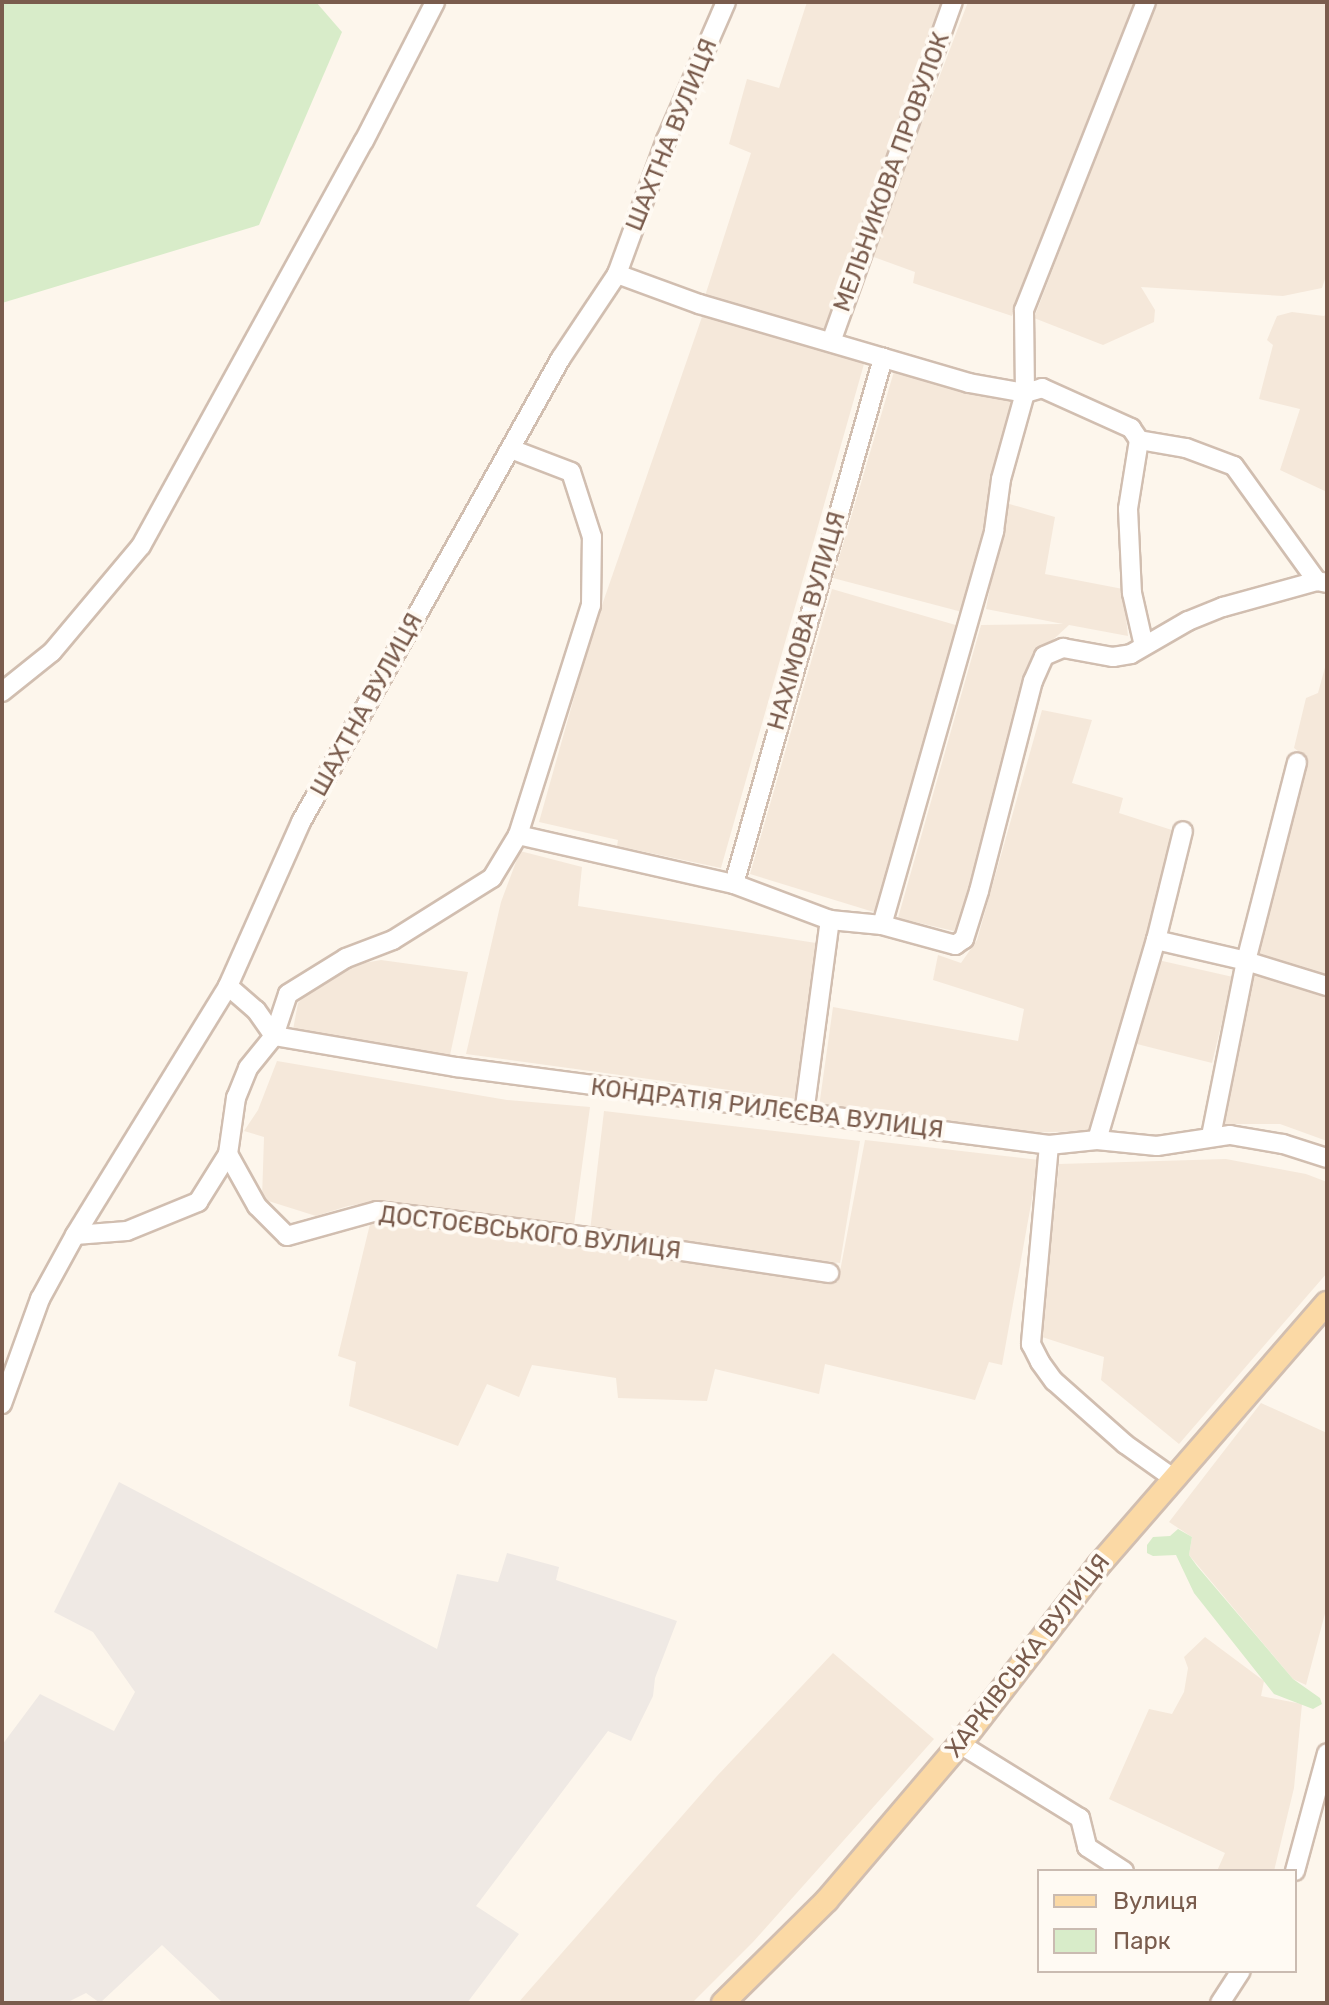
<!DOCTYPE html>
<meta charset="utf-8">
<style>
body{margin:0}
#map{position:relative;width:1329px;height:2005px;overflow:hidden;background:#fdf6ec;font-family:Rubik,sans-serif}
div>[style]{position:absolute}
.residential>*{inset:0;background:#f5e8da}
.industrial>*{inset:0;background:#efe9e4}
.green>*{inset:0;background:#d8ecc9}
.roads{filter:drop-shadow(2px 0 #d1beb0) drop-shadow(-2px 0 #d1beb0) drop-shadow(0 2px #d1beb0) drop-shadow(0 -2px #d1beb0)}
.minor>*{height:18px;margin:-9px;padding:0 9px;transform-origin:9px;border-radius:9px;background:#fff}
.major>*{height:22px;margin:-11px;padding:0 11px;transform-origin:11px;border-radius:11px;background:#fbd9a5}
span{translate:-50% -50%;white-space:nowrap;text-align:center;line-height:1.15;-webkit-text-stroke:8px #fffaf3;paint-order:stroke}
.street-label{font-size:24px;color:#7a5c4d}
.frame{position:absolute;inset:0;border:4px solid #7a5c4d;pointer-events:none}
.legend{position:absolute;left:1037px;top:1869px;width:260px;height:104px;box-sizing:border-box;background:#fffaf3;border:2px solid #cabbb1;margin:0;padding:10px 14px;list-style:none;font-size:24px;color:#7a5c4d}
.legend li{display:flex;align-items:center;gap:16px;height:40px}
.legend b{width:40px;border:2px solid #cabbb1}
</style>
<div id="map">
<div class="residential">
<i style="clip-path:polygon(807px 2px,942px 2px,825px 331px,705px 296px,751px 153px,729px 144px,747px 79px,779px 88px)"></i>
<i style="clip-path:polygon(968px 2px,1136px 2px,1012px 316px,913px 283px,915px 272px,871px 256px)"></i>
<i style="clip-path:polygon(1156px 2px,1327px 2px,1327px 273px,1322px 288px,1283px 296px,1141px 287px,1155px 310px,1154px 322px,1103px 345px,1034px 318px)"></i>
<i style="clip-path:polygon(1292px 312px,1324px 316px,1327px 313px,1327px 492px,1280px 470px,1300px 409px,1259px 399px,1273px 345px,1267px 340px,1277px 316px)"></i>
<i style="clip-path:polygon(703px 314px,864px 364px,721px 868px,617px 846px,618px 840px,539px 822px,592px 634px)"></i>
<i style="clip-path:polygon(895px 368px,1017px 398px,962px 612px,833px 578px)"></i>
<i style="clip-path:polygon(1006px 503px,1055px 517px,1045px 574px,1123px 589px,1128px 636px,1069px 625px,1030px 661px,958px 932px,898px 918px,981px 625px,1063px 624px,986px 609px)"></i>
<i style="clip-path:polygon(832px 589px,959px 626px,877px 913px,750px 874px)"></i>
<i style="clip-path:polygon(1327px 660px,1327px 977px,1258px 957px,1305px 756px,1294px 748px,1306px 698px,1318px 693px)"></i>
<i style="clip-path:polygon(1042px 710px,1092px 720px,1072px 783px,1123px 798px,1119px 813px,1175px 831px,1134px 986px,1089px 1131px,1014px 1133px,936px 1119px,819px 1107px,833px 1007px,1018px 1041px,1024px 1009px,933px 980px,938px 955px,961px 963px,977px 940px)"></i>
<i style="clip-path:polygon(520px 851px,582px 867px,578px 906px,816px 943px,796px 1099px,466px 1054px,501px 902px)"></i>
<i style="clip-path:polygon(381px 960px,468px 972px,450px 1055px,292px 1035px,298px 1003px,320px 979px,353px 965px)"></i>
<i style="clip-path:polygon(1158px 960px,1233px 977px,1212px 1063px,1133px 1043px)"></i>
<i style="clip-path:polygon(1254px 971px,1327px 995px,1327px 1141px,1280px 1124px,1225px 1124px)"></i>
<i style="clip-path:polygon(277px 1061px,507px 1100px,590px 1107px,574px 1225px,374px 1202px,348px 1206px,316px 1216px,262px 1199px,264px 1137px,244px 1131px,258px 1110px)"></i>
<i style="clip-path:polygon(604px 1111px,860px 1141px,840px 1263px,590px 1231px)"></i>
<i style="clip-path:polygon(865px 1140px,1039px 1160px,1002px 1365px,989px 1362px,975px 1400px,825px 1364px,819px 1394px,715px 1369px,707px 1401px,618px 1398px,616px 1378px,532px 1365px,519px 1397px,487px 1384px,458px 1446px,349px 1406px,356px 1362px,338px 1356px,370px 1224px,405px 1221px,838px 1282px)"></i>
<i style="clip-path:polygon(1226px 1159px,1306px 1174px,1327px 1182px,1327px 1273px,1179px 1444px,1101px 1380px,1104px 1357px,1042px 1337px,1059px 1164px)"></i>
<i style="clip-path:polygon(1261px 1403px,1327px 1433px,1327px 1606px,1306px 1685px,1293px 1679px,1189px 1555px,1192px 1537px,1169px 1522px)"></i>
<i style="clip-path:polygon(1205px 1637px,1264px 1681px,1261px 1696px,1302px 1704px,1294px 1788px,1274px 1871px,1217px 1871px,1225px 1853px,1109px 1799px,1149px 1709px,1172px 1714px,1184px 1692px,1188px 1668px,1184px 1657px)"></i>
<i style="clip-path:polygon(833px 1653px,934px 1739px,753px 1942px,692px 2003px,518px 2003px,717px 1776px)"></i>
</div>
<div class="industrial">
<i style="clip-path:polygon(119px 1482px,437px 1649px,457px 1574px,498px 1582px,507px 1553px,559px 1567px,556px 1580px,677px 1621px,655px 1678px,653px 1696px,631px 1741px,608px 1731px,476px 1906px,519px 1934px,467px 2003px,223px 2003px,162px 1945px,100px 2003px,86px 1993px,66px 2003px,2px 2003px,2px 1745px,40px 1694px,114px 1731px,135px 1692px,93px 1632px,54px 1612px)"></i>
</div>
<div class="green">
<i style="clip-path:polygon(2px 2px,316px 2px,342px 32px,259px 225px,2px 303px)"></i>
<i style="clip-path:polygon(1178px 1529px,1192px 1537px,1189px 1555px,1197px 1566px,1293px 1679px,1320px 1698px,1322px 1704px,1313px 1709px,1274px 1694px,1194px 1593px,1176px 1555px,1153px 1556px,1147px 1553px,1147px 1545px,1153px 1537px,1170px 1536px)"></i>
</div>
<div class="roads">
<div class="minor">
<i style="left:617px;top:274px;width:87px;rotate:20.1deg"></i>
<i style="left:699px;top:304px;width:281px;rotate:16.3deg"></i>
<i style="left:969px;top:383px;width:57px;rotate:10.1deg"></i>
<i style="left:1025px;top:393px;width:18px;rotate:-16deg"></i>
<i style="left:1042px;top:388px;width:98px;rotate:24.2deg"></i>
<i style="left:1131px;top:428px;width:14px;rotate:56deg"></i>
<i style="left:1139px;top:440px;width:48px;rotate:9.7deg"></i>
<i style="left:1186px;top:448px;width:51px;rotate:20.6deg"></i>
<i style="left:1234px;top:466px;width:142px;rotate:54.2deg"></i>
<i style="left:1317px;top:581px;width:10px;rotate:11deg"></i>
<i style="left:831px;top:342px;width:361px;rotate:-70.3deg"></i>
<i style="left:1139px;top:440px;width:70px;rotate:99.1deg"></i>
<i style="left:1128px;top:509px;width:84px;rotate:87.3deg"></i>
<i style="left:1132px;top:593px;width:54px;rotate:77.2deg"></i>
<i style="left:2px;top:692px;width:64px;rotate:-38.7deg"></i>
<i style="left:52px;top:652px;width:138px;rotate:-50deg"></i>
<i style="left:141px;top:546px;width:462px;rotate:-61.2deg"></i>
<i style="left:364px;top:141px;width:156px;rotate:-62.9deg"></i>
<i style="left:518px;top:835px;width:221px;rotate:12.8deg"></i>
<i style="left:734px;top:884px;width:103px;rotate:20.6deg"></i>
<i style="left:830px;top:920px;width:52px;rotate:5.5deg"></i>
<i style="left:882px;top:925px;width:76px;rotate:15.3deg"></i>
<i style="left:955px;top:945px;width:11px;rotate:-34deg"></i>
<i style="left:964px;top:939px;width:50px;rotate:-72.6deg"></i>
<i style="left:979px;top:891px;width:217px;rotate:-75.6deg"></i>
<i style="left:1033px;top:681px;width:27px;rotate:-66deg"></i>
<i style="left:1044px;top:656px;width:21px;rotate:-23deg"></i>
<i style="left:1063px;top:648px;width:51px;rotate:10.2deg"></i>
<i style="left:1113px;top:657px;width:18px;rotate:-9deg"></i>
<i style="left:1131px;top:654px;width:66px;rotate:-30.1deg"></i>
<i style="left:1188px;top:621px;width:38px;rotate:-22deg"></i>
<i style="left:1223px;top:607px;width:98px;rotate:-15.5deg"></i>
<i style="left:734px;top:884px;width:547px;rotate:-74.18deg"></i>
<i style="left:882px;top:925px;width:410px;rotate:-74.1deg"></i>
<i style="left:994px;top:531px;width:52px;rotate:-82.3deg"></i>
<i style="left:1001px;top:479px;width:89px;rotate:-74.4deg"></i>
<i style="left:1025px;top:393px;width:83px;rotate:-90.7deg"></i>
<i style="left:1024px;top:310px;width:331px;rotate:-68.4deg"></i>
<i style="left:1156px;top:940px;width:92px;rotate:13.1deg"></i>
<i style="left:1246px;top:961px;width:85px;rotate:17.2deg"></i>
<i style="left:228px;top:986px;width:37px;rotate:41deg"></i>
<i style="left:256px;top:1010px;width:32px;rotate:55deg"></i>
<i style="left:274px;top:1036px;width:185px;rotate:9.7deg"></i>
<i style="left:456px;top:1067px;width:598px;rotate:7.49deg"></i>
<i style="left:1049px;top:1145px;width:48px;rotate:-5.9deg"></i>
<i style="left:1097px;top:1140px;width:60px;rotate:5.7deg"></i>
<i style="left:1157px;top:1146px;width:74px;rotate:-8.6deg"></i>
<i style="left:1230px;top:1135px;width:54px;rotate:9.6deg"></i>
<i style="left:1283px;top:1144px;width:46px;rotate:17.7deg"></i>
<i style="left:804px;top:1114px;width:196px;rotate:-82.4deg"></i>
<i style="left:1211px;top:1136px;width:178px;rotate:-78.7deg"></i>
<i style="left:1246px;top:961px;width:205px;rotate:-75.6deg"></i>
<i style="left:1097px;top:1140px;width:209px;rotate:-73.6deg"></i>
<i style="left:1156px;top:940px;width:112px;rotate:-76.1deg"></i>
<i style="left:1049px;top:1145px;width:200px;rotate:95.2deg"></i>
<i style="left:1031px;top:1344px;width:20px;rotate:63deg"></i>
<i style="left:1040px;top:1362px;width:24px;rotate:54deg"></i>
<i style="left:1054px;top:1381px;width:95px;rotate:41.6deg"></i>
<i style="left:1125px;top:1444px;width:59px;rotate:35.3deg"></i>
<i style="left:228px;top:1154px;width:60px;rotate:60.9deg"></i>
<i style="left:257px;top:1206px;width:42px;rotate:45deg"></i>
<i style="left:287px;top:1236px;width:93px;rotate:-15.5deg"></i>
<i style="left:377px;top:1211px;width:206px;rotate:7deg"></i>
<i style="left:581px;top:1236px;width:251px;rotate:8.5deg"></i>
<i style="left:75px;top:1235px;width:52px;rotate:-4.4deg"></i>
<i style="left:127px;top:1231px;width:77px;rotate:-22.2deg"></i>
<i style="left:198px;top:1202px;width:57px;rotate:-58deg"></i>
<i style="left:228px;top:1154px;width:57px;rotate:-81.9deg"></i>
<i style="left:236px;top:1098px;width:32px;rotate:-68deg"></i>
<i style="left:248px;top:1068px;width:41px;rotate:-50.9deg"></i>
<i style="left:274px;top:1036px;width:44px;rotate:-71.6deg"></i>
<i style="left:288px;top:994px;width:68px;rotate:-31.8deg"></i>
<i style="left:346px;top:958px;width:50px;rotate:-21deg"></i>
<i style="left:393px;top:940px;width:117px;rotate:-32.1deg"></i>
<i style="left:492px;top:878px;width:50px;rotate:-58.8deg"></i>
<i style="left:518px;top:835px;width:241px;rotate:-72.4deg"></i>
<i style="left:591px;top:605px;width:68px;rotate:-89.2deg"></i>
<i style="left:592px;top:537px;width:68px;rotate:-107.9deg"></i>
<i style="left:571px;top:472px;width:64px;rotate:-159deg"></i>
<i style="left:2px;top:1404px;width:112px;rotate:-70.1deg"></i>
<i style="left:40px;top:1299px;width:73px;rotate:-61.3deg"></i>
<i style="left:75px;top:1235px;width:292px;rotate:-58.4deg"></i>
<i style="left:228px;top:986px;width:180px;rotate:-66deg"></i>
<i style="left:301px;top:822px;width:532px;rotate:-60.74deg"></i>
<i style="left:561px;top:358px;width:101px;rotate:-56.3deg"></i>
<i style="left:617px;top:274px;width:143px;rotate:-69.9deg"></i>
<i style="left:666px;top:140px;width:150px;rotate:-66.5deg"></i>
<i style="left:960px;top:1744px;width:141px;rotate:31.7deg"></i>
<i style="left:1080px;top:1818px;width:30px;rotate:76deg"></i>
<i style="left:1087px;top:1847px;width:44px;rotate:33deg"></i>
<i style="left:1295px;top:1871px;width:122px;rotate:-74.8deg"></i>
<i style="left:1220px;top:2003px;width:38px;rotate:-57deg"></i>
</div>
<div class="major">
<i style="left:723px;top:2003px;width:146px;rotate:-44.7deg"></i>
<i style="left:827px;top:1900px;width:205px;rotate:-49.6deg"></i>
<i style="left:960px;top:1744px;width:227px;rotate:-52.2deg"></i>
<i style="left:1099px;top:1565px;width:347px;rotate:-49deg"></i>
</div>
</div>
<div class="street-label">
<span style="left:672px;top:135px;rotate:-68deg">ШАХТНА ВУЛИЦЯ</span>
<span style="left:892px;top:172px;rotate:-70deg">МЕЛЬНИКОВА ПРОВУЛОК</span>
<span style="left:807px;top:621px;rotate:-74deg">НАХІМОВА ВУЛИЦЯ</span>
<span style="left:367px;top:705px;rotate:-61deg">ШАХТНА ВУЛИЦЯ</span>
<span style="left:767px;top:1109px;rotate:7deg">КОНДРАТІЯ РИЛЄЄВА ВУЛИЦЯ</span>
<span style="left:530px;top:1233px;rotate:7deg">ДОСТОЄВСЬКОГО ВУЛИЦЯ</span>
<span style="left:1028px;top:1656px;rotate:-52deg">ХАРКІВСЬКА ВУЛИЦЯ</span>
</div>
<div class="frame"></div>
<ul class="legend">
<li><b style="height:10px;background:#fbd9a5"></b>Вулиця</li>
<li><b style="height:22px;background:#d8ecc9"></b>Парк</li>
</ul>
</div>
